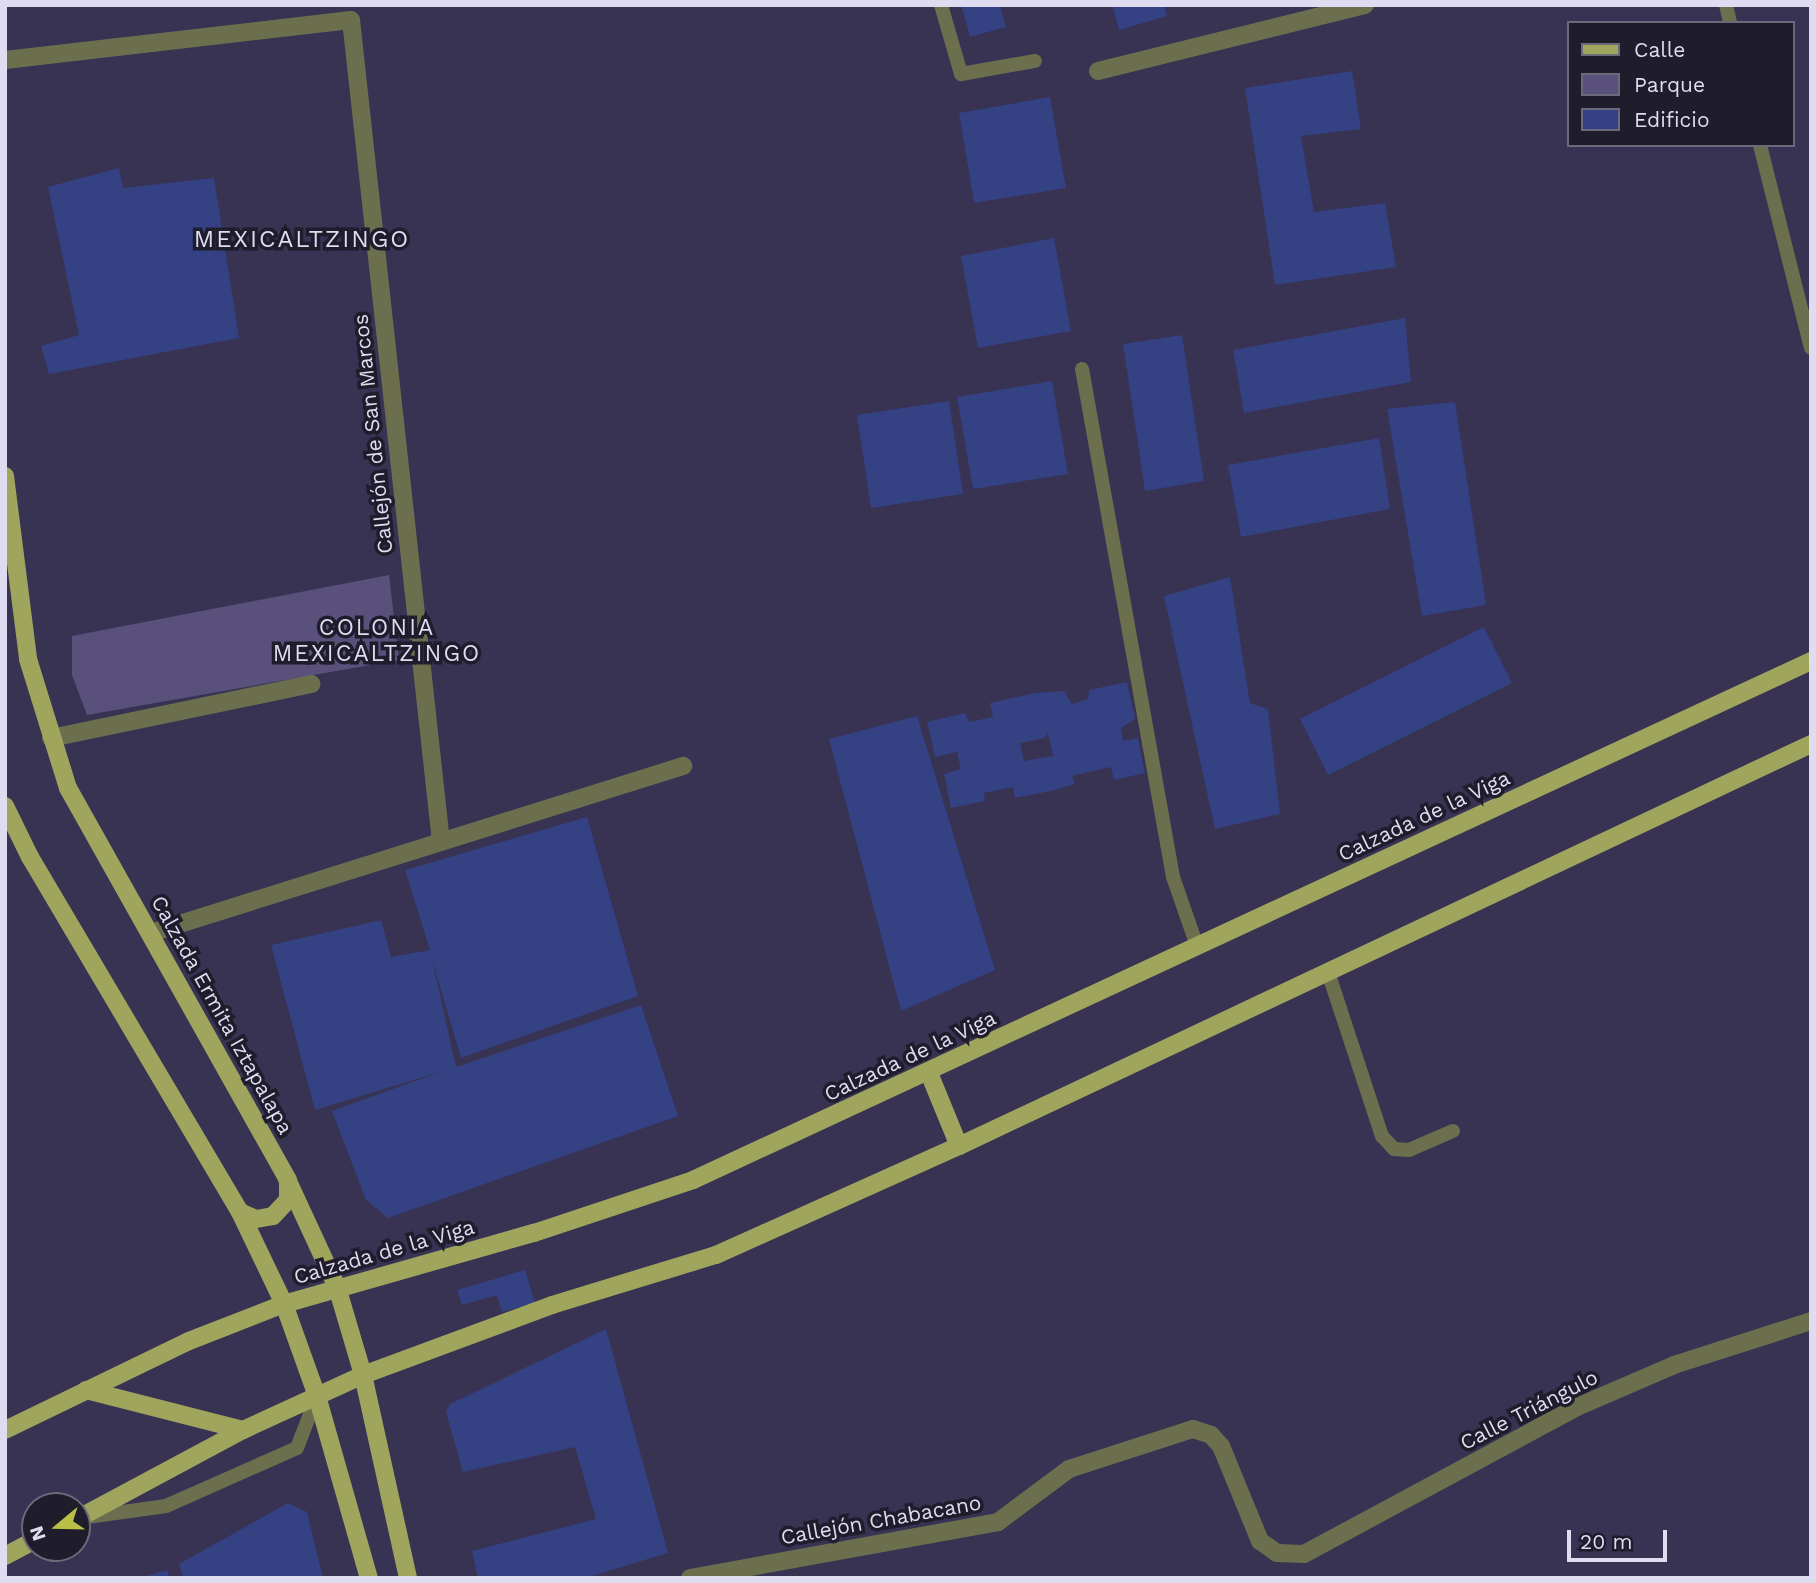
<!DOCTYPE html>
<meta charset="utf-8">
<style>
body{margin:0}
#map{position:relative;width:1816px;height:1583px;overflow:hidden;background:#383253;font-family:"Work Sans",sans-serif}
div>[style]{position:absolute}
.green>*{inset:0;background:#59517b}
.building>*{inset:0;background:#344182}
.lane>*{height:14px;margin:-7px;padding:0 7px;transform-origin:7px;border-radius:7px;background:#6c6f4e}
.street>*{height:18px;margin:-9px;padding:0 9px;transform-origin:9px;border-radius:9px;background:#6c6f4e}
.primary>*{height:18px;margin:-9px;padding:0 9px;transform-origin:9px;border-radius:9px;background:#a0a55e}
span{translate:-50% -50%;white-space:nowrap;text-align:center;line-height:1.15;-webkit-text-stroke:7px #1f1c2c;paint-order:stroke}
.street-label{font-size:21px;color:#dfdcf1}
.neighbourhood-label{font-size:23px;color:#dfdcf1;letter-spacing:2px}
.quarter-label{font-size:24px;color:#dfdcf1;letter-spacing:2px}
.frame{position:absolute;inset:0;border:7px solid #dfdcf1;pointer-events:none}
.legend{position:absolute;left:1567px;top:21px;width:228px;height:126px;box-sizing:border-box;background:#1f1c2c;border:2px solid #6c697b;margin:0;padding:9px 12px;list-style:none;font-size:21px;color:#dfdcf1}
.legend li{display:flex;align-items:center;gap:14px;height:35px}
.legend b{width:35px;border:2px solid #6c697b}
.north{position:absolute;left:21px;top:1492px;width:70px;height:70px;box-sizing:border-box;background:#1f1c2c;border:2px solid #6c697b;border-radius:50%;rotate:251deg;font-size:19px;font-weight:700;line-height:28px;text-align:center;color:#dfdcf1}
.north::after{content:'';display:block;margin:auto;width:24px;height:32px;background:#bac045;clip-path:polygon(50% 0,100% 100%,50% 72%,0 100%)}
.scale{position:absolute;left:1567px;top:1530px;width:100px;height:32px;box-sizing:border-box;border:4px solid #dfdcf1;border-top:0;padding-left:9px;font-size:21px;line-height:24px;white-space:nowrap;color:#dfdcf1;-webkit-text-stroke:5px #1f1c2c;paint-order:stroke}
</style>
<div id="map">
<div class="green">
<i style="clip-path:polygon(389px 575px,399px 660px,87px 715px,72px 675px,72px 636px)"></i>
</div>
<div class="building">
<i style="clip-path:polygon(961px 5px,1000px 5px,1006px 27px,970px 37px)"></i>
<i style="clip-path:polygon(1112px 5px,1164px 5px,1167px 16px,1119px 30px)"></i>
<i style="clip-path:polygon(1352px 71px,1361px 129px,1301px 136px,1314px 212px,1385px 203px,1396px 267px,1275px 285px,1245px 88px)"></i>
<i style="clip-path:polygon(1050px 97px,1066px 188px,974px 203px,959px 113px)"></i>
<i style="clip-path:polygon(119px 168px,123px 188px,214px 178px,239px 338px,49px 374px,41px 346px,79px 335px,48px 187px)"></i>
<i style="clip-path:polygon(1054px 238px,1071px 331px,978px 348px,961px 256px)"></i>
<i style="clip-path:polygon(1405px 318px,1411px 382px,1244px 413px,1233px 350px)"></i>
<i style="clip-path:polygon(1182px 335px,1204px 481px,1145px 491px,1123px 344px)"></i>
<i style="clip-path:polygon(1052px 381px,1068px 474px,973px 489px,957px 397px)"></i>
<i style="clip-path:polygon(949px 401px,963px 494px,871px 508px,857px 415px)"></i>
<i style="clip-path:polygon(1455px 402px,1486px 605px,1422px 616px,1387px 409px)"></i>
<i style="clip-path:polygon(1379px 438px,1390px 509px,1241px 537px,1228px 465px)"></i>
<i style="clip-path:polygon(1230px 577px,1250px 703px,1268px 709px,1280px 814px,1215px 829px,1164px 596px)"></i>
<i style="clip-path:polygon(1484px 627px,1512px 683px,1328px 775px,1300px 719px)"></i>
<i style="clip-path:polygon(evenodd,1127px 682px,1135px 719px,1121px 728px,1123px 741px,1138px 738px,1145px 773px,1114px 780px,1111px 767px,1072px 776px,1075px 784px,1051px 791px,1015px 798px,1013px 787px,984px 793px,985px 801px,951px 808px,944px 774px,961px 769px,957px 752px,935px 757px,927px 722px,965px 713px,969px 722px,993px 717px,990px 703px,1035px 693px,1064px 691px,1072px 704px,1088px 699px,1089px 690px,1127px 682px,1048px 733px,1053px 756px,1024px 761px,1020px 743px,1045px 738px,1048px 733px)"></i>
<i style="clip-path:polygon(917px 716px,995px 970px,901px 1011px,829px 739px)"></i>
<i style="clip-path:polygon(587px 817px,638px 996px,461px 1058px,432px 959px,456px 1067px,641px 1005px,678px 1116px,388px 1218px,366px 1200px,332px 1111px,440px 1072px,315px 1110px,271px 945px,381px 920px,391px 957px,430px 950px,405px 870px)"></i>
<i style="clip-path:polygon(525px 1270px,535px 1303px,502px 1312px,497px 1295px,462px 1305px,457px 1290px)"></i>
<i style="clip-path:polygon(606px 1329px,668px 1553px,585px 1578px,478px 1578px,472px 1551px,596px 1519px,575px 1447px,463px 1472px,446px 1412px,450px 1404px)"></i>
<i style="clip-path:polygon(288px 1503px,307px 1512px,323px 1578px,183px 1578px,179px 1564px)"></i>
<i style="clip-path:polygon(167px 1570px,170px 1578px,143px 1578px,143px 1577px)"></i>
</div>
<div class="lane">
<i style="left:941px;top:5px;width:72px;rotate:73.8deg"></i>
<i style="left:961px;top:74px;width:75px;rotate:-10deg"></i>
<i style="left:1726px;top:5px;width:18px;rotate:77deg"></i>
<i style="left:1760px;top:145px;width:209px;rotate:75.9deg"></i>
<i style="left:1082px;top:369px;width:516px;rotate:79.84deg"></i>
<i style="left:1173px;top:877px;width:73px;rotate:70.8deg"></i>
<i style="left:1328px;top:972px;width:173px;rotate:71.8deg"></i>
<i style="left:1382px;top:1136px;width:18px;rotate:47deg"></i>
<i style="left:1394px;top:1149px;width:15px;rotate:4deg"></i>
<i style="left:1409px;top:1150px;width:48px;rotate:-23.4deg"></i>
<i style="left:87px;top:1517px;width:80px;rotate:-7.9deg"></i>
<i style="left:166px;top:1506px;width:143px;rotate:-23.9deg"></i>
<i style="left:297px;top:1448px;width:56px;rotate:-69deg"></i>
</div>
<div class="street">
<i style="left:5px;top:60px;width:348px;rotate:-6.6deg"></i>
<i style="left:351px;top:20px;width:827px;rotate:83.75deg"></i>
<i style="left:1098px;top:71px;width:275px;rotate:-13.9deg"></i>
<i style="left:51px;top:738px;width:266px;rotate:-11.7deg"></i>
<i style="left:151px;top:933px;width:558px;rotate:-17.43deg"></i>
<i style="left:690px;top:1578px;width:313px;rotate:-10.3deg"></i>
<i style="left:998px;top:1522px;width:89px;rotate:-36.7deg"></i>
<i style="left:1069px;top:1469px;width:130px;rotate:-17.9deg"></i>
<i style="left:1193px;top:1429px;width:19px;rotate:18deg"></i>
<i style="left:1211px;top:1435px;width:15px;rotate:48deg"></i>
<i style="left:1221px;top:1446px;width:103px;rotate:67.7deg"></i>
<i style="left:1260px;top:1541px;width:21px;rotate:35deg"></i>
<i style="left:1277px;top:1553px;width:27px;rotate:2deg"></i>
<i style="left:1304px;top:1554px;width:310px;rotate:-28.3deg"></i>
<i style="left:1577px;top:1407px;width:106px;rotate:-23.4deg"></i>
<i style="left:1674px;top:1365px;width:144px;rotate:-17.8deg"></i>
</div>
<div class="primary">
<i style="left:5px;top:476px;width:184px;rotate:82.8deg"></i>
<i style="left:28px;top:659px;width:135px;rotate:72.8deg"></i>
<i style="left:68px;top:788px;width:448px;rotate:60.7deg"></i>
<i style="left:287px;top:1179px;width:119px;rotate:65.2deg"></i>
<i style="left:337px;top:1287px;width:92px;rotate:73.5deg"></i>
<i style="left:363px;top:1375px;width:208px;rotate:77.5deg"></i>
<i style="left:5px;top:806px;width:57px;rotate:63.9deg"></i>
<i style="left:30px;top:857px;width:412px;rotate:59.4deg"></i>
<i style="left:240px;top:1212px;width:102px;rotate:64.4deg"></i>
<i style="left:284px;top:1304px;width:98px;rotate:70.3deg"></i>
<i style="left:317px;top:1396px;width:189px;rotate:74.1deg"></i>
<i style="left:929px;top:1073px;width:79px;rotate:67.7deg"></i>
<i style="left:240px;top:1212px;width:17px;rotate:24deg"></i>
<i style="left:256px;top:1219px;width:17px;rotate:-10deg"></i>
<i style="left:273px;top:1216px;width:22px;rotate:-47deg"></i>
<i style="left:288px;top:1200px;width:20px;rotate:-90deg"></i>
<i style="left:86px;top:1390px;width:162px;rotate:14.3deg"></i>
<i style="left:5px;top:1430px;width:204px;rotate:-25.8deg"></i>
<i style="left:189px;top:1341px;width:102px;rotate:-21.3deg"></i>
<i style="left:284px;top:1304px;width:260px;rotate:-15.9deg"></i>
<i style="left:534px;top:1233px;width:168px;rotate:-18.4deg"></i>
<i style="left:693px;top:1180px;width:1233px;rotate:-24.9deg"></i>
<i style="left:77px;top:1519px;width:188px;rotate:-28.2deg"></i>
<i style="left:243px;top:1430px;width:132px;rotate:-24.6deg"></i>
<i style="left:363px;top:1375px;width:202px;rotate:-20.3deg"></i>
<i style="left:552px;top:1305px;width:171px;rotate:-17deg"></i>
<i style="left:716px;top:1255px;width:266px;rotate:-24.2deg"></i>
<i style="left:959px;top:1146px;width:942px;rotate:-25.26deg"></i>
<i style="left:5px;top:1556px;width:34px;rotate:-28deg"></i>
</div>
<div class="street-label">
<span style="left:373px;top:434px;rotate:-96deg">Callejón de San Marcos</span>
<span style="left:1424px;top:816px;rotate:-25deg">Calzada de la Viga</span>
<span style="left:222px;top:1015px;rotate:61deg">Calzada Ermita Iztapalapa</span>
<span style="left:910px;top:1056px;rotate:-25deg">Calzada de la Viga</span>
<span style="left:384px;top:1252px;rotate:-16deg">Calzada de la Viga</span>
<span style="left:1529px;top:1410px;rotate:-27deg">Calle Triángulo</span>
<span style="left:881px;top:1520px;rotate:-10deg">Callejón Chabacano</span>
</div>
<div class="neighbourhood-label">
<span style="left:377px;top:641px">COLONIA<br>MEXICALTZINGO</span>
</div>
<div class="quarter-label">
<span style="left:302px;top:240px">MEXICALTZINGO</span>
</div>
<div class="frame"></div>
<ul class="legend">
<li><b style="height:9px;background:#a0a55e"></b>Calle</li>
<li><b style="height:19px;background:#59517b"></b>Parque</li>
<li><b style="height:19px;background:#344182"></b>Edificio</li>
</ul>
<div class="north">N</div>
<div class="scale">20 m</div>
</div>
